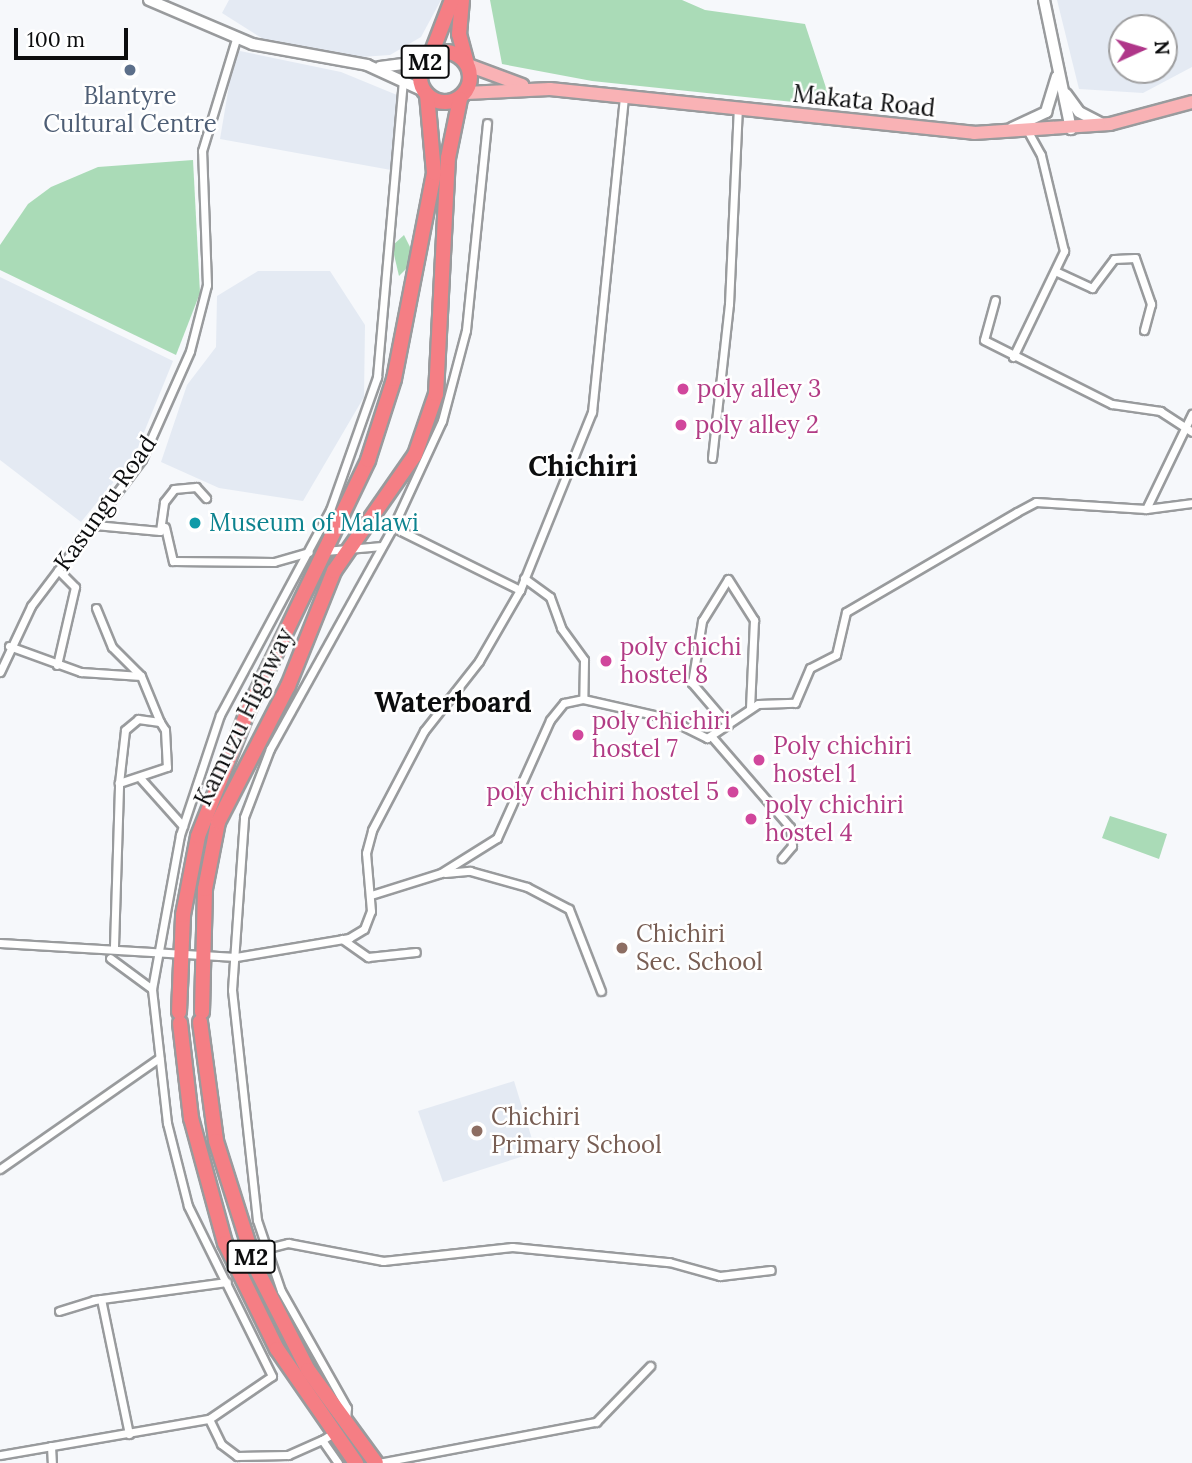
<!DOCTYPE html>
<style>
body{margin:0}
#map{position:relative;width:1192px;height:1463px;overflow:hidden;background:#f6f8fb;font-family:Lora,serif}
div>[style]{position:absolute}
.built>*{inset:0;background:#e4eaf3}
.green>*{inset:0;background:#aadbb7}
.roads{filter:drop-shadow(2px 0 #999b9d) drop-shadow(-2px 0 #999b9d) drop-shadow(0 2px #999b9d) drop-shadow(0 -2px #999b9d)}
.street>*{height:7px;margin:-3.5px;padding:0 3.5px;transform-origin:3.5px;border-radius:3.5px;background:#fff}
.secondary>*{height:10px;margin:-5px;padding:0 5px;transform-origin:5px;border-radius:5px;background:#fff}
.primary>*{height:12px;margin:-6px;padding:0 6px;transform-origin:6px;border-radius:6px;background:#f9b2b5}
.highway>*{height:14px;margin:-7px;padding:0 7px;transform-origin:7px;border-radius:7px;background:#f57e84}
.highway>.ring{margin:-7px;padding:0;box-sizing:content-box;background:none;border:14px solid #f57e84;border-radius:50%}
.dots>*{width:19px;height:19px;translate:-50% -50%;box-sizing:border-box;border:4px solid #fff;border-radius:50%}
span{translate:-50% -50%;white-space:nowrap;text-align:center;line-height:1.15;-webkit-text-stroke:5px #fff;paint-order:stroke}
.shield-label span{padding:2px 5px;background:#fff;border:2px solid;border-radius:5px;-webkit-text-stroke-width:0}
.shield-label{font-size:23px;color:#0c0d0e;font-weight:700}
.service-label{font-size:24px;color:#4e5e75}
.street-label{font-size:24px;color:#0c0d0e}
.hotel-label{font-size:24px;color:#b23c85}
.left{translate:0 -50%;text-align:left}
.right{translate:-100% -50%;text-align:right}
.culture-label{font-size:24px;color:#0d838f}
.education-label{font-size:24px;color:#785e54}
.quarter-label{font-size:28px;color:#0c0d0e;font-weight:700}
.north{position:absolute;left:1108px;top:14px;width:70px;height:70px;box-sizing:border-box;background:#fff;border:2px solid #9e9e9f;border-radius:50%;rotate:86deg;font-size:19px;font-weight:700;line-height:28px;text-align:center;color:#0c0d0e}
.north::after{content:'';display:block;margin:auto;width:24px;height:32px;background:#af3689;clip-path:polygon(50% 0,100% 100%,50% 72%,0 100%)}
.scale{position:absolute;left:14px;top:28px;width:114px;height:32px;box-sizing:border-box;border:4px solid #0c0d0e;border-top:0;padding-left:9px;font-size:21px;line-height:24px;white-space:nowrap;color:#0c0d0e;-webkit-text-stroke:5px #fff;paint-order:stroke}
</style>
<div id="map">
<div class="built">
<i style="clip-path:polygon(229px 0,441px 0,421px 37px,390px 55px,361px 57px,263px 39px,222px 13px)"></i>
<i style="clip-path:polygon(evenodd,1057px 0,1192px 0,1192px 67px,1143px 93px,1079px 89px,1057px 0,1122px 28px,1164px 28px,1164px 70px,1122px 70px,1122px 28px)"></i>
<i style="clip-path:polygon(235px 50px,341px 72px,397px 95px,391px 170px,220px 139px)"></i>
<i style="clip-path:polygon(258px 271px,330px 271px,365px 325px,364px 397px,303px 501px,219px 488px,161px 462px,187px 385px,216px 347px,217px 296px)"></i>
<i style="clip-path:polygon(0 277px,173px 361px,134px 457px,81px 522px,0 460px)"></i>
<i style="clip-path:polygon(514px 1081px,536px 1152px,443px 1182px,418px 1111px)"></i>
</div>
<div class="green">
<i style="clip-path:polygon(490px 0,682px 0,705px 10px,805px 24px,832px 106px,592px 81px,502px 64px)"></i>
<i style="clip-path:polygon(193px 160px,200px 293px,176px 355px,0 270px,0 245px,28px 204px,51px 187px,98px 167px)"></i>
<i style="clip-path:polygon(404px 235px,416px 259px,399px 276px,392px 246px)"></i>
<i style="clip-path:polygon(1110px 816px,1167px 834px,1159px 859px,1102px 838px)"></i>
</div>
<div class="roads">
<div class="street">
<i style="left:1055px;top:271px;width:41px;rotate:24.7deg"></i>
<i style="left:1092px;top:288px;width:36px;rotate:-53deg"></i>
<i style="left:1114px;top:259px;width:21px;rotate:-3deg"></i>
<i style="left:1135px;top:258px;width:49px;rotate:70.8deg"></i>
<i style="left:1151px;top:304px;width:27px;rotate:105deg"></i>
<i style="left:995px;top:300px;width:41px;rotate:105.4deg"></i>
<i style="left:984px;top:340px;width:143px;rotate:26.6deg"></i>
<i style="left:1112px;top:404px;width:49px;rotate:8.3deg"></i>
<i style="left:1160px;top:411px;width:38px;rotate:33deg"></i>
<i style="left:1013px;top:357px;width:118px;rotate:-64.3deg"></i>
<i style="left:1064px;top:251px;width:99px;rotate:-103.5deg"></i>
<i style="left:1041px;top:155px;width:25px;rotate:-119deg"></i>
<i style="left:712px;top:458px;width:155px;rotate:-83.7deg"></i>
<i style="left:729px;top:304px;width:195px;rotate:-87.4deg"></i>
<i style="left:1146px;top:509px;width:46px;rotate:-7.4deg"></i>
<i style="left:95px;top:525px;width:65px;rotate:5.3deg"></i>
<i style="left:160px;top:531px;width:29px;rotate:-82deg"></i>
<i style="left:164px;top:502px;width:16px;rotate:-52deg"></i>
<i style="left:174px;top:489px;width:22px;rotate:-5deg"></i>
<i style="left:196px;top:487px;width:15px;rotate:48deg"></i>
<i style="left:165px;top:527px;width:35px;rotate:77deg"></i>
<i style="left:173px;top:561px;width:101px;rotate:0.6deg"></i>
<i style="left:274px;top:562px;width:36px;rotate:-16deg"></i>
<i style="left:393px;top:527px;width:142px;rotate:26.4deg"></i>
<i style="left:325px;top:551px;width:57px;rotate:-5deg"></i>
<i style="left:524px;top:578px;width:32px;rotate:36deg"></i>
<i style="left:550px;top:597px;width:33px;rotate:70deg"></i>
<i style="left:561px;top:628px;width:39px;rotate:54deg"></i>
<i style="left:584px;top:660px;width:39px;rotate:91deg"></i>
<i style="left:96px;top:608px;width:42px;rotate:67.7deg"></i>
<i style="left:112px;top:647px;width:40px;rotate:45deg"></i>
<i style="left:9px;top:646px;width:77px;rotate:19.9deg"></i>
<i style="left:81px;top:672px;width:60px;rotate:3.8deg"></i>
<i style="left:141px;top:676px;width:50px;rotate:67.6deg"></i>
<i style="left:57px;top:665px;width:80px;rotate:-77deg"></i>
<i style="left:75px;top:587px;width:24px;rotate:-135deg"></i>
<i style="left:0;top:672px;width:73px;rotate:-64.8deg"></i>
<i style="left:31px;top:606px;width:184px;rotate:-52.9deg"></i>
<i style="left:142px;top:459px;width:118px;rotate:-66deg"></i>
<i style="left:190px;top:351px;width:68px;rotate:-75.6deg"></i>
<i style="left:207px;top:285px;width:134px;rotate:-92.1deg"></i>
<i style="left:202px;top:151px;width:117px;rotate:-73.1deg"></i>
<i style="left:138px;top:719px;width:22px;rotate:8deg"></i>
<i style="left:160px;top:722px;width:9px;rotate:58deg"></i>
<i style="left:165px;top:730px;width:37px;rotate:87deg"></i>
<i style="left:167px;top:767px;width:51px;rotate:161.6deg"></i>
<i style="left:119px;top:783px;width:53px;rotate:-83.5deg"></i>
<i style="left:125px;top:730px;width:17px;rotate:-40deg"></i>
<i style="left:728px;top:725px;width:55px;rotate:-130.6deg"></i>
<i style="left:692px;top:683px;width:63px;rotate:-80.8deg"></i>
<i style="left:702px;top:621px;width:49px;rotate:-58.2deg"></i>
<i style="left:728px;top:579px;width:49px;rotate:57.6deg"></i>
<i style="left:754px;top:620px;width:88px;rotate:92.6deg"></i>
<i style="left:712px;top:737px;width:119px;rotate:49.1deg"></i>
<i style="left:790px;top:827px;width:19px;rotate:84deg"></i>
<i style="left:792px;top:846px;width:16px;rotate:130deg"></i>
<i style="left:141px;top:779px;width:63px;rotate:48.2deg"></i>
<i style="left:445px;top:873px;width:25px;rotate:-5deg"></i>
<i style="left:470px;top:871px;width:59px;rotate:15.7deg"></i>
<i style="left:527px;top:887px;width:47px;rotate:27.6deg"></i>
<i style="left:569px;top:909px;width:88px;rotate:68.7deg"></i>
<i style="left:371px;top:895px;width:73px;rotate:-17.4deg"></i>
<i style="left:441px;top:873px;width:66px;rotate:-32deg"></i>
<i style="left:497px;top:838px;width:129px;rotate:-65.8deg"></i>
<i style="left:550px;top:720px;width:22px;rotate:-51deg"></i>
<i style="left:564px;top:703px;width:19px;rotate:-12deg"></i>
<i style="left:583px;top:699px;width:86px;rotate:12.7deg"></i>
<i style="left:667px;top:718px;width:45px;rotate:26.6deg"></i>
<i style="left:707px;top:738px;width:61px;rotate:-33.7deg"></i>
<i style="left:758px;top:704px;width:37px;rotate:-2deg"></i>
<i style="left:795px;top:703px;width:38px;rotate:-67deg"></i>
<i style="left:810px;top:668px;width:29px;rotate:-27deg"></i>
<i style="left:836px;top:655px;width:44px;rotate:-76.9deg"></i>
<i style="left:846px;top:612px;width:198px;rotate:-30.3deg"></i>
<i style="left:1017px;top:512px;width:21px;rotate:-28deg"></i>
<i style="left:1036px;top:502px;width:110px;rotate:3.6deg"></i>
<i style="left:1146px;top:509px;width:106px;rotate:-64.2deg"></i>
<i style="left:342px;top:939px;width:32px;rotate:35deg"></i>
<i style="left:368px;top:957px;width:48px;rotate:-5.9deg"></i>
<i style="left:0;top:943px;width:236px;rotate:3.4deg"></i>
<i style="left:236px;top:957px;width:115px;rotate:-9.5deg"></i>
<i style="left:349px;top:938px;width:17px;rotate:-31deg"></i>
<i style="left:364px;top:929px;width:19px;rotate:-69deg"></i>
<i style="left:371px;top:911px;width:58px;rotate:-94.9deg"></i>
<i style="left:366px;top:853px;width:24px;rotate:-75deg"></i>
<i style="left:372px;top:830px;width:112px;rotate:-62.3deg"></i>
<i style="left:424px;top:731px;width:89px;rotate:-51.8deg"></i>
<i style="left:479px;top:661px;width:82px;rotate:-60deg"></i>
<i style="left:520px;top:590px;width:192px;rotate:-68deg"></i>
<i style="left:592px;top:412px;width:316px;rotate:-84.2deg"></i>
<i style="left:114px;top:946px;width:163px;rotate:-88.2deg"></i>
<i style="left:152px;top:989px;width:157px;rotate:-79.7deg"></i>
<i style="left:180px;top:835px;width:126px;rotate:-71.6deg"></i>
<i style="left:220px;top:715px;width:233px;rotate:-61.8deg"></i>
<i style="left:330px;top:510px;width:141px;rotate:-70.5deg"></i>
<i style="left:377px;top:377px;width:299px;rotate:-85deg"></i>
<i style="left:0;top:1169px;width:194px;rotate:-34.9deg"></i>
<i style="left:268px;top:1248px;width:21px;rotate:-14deg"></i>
<i style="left:288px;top:1243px;width:97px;rotate:10.7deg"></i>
<i style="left:383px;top:1261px;width:130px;rotate:-6.2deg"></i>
<i style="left:512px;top:1247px;width:158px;rotate:5.5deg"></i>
<i style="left:669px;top:1262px;width:53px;rotate:15.4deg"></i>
<i style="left:720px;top:1276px;width:51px;rotate:-6.7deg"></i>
<i style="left:101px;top:1299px;width:138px;rotate:78.3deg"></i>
<i style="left:59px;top:1311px;width:37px;rotate:-17deg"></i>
<i style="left:94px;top:1300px;width:134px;rotate:-7.7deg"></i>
<i style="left:209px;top:1419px;width:28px;rotate:64deg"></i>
<i style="left:221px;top:1444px;width:20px;rotate:37deg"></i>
<i style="left:237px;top:1456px;width:51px;rotate:-1.1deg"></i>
<i style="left:288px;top:1455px;width:37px;rotate:-24deg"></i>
<i style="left:346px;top:1421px;width:13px;rotate:-86deg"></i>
<i style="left:347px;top:1408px;width:134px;rotate:-119.4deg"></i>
<i style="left:281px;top:1291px;width:75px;rotate:-108.7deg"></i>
<i style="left:257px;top:1220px;width:231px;rotate:-96.2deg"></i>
<i style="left:232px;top:990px;width:173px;rotate:-86deg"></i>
<i style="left:244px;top:817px;width:73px;rotate:-69.1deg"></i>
<i style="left:270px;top:749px;width:254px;rotate:-61deg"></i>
<i style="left:393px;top:527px;width:117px;rotate:-65.2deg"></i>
<i style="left:442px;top:421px;width:94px;rotate:-75.2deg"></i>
<i style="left:466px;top:330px;width:208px;rotate:-84.2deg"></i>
<i style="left:335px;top:1432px;width:15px;rotate:148deg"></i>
<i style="left:322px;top:1440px;width:28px;rotate:55deg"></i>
<i style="left:51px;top:1446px;width:17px;rotate:87deg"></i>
<i style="left:0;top:1455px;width:212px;rotate:-9.8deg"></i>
<i style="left:209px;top:1419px;width:76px;rotate:-34.3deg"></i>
<i style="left:272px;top:1376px;width:190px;rotate:-116.3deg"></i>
<i style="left:188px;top:1206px;width:86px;rotate:-104.2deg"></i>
<i style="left:167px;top:1123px;width:135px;rotate:-96.4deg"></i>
<i style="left:152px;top:989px;width:52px;rotate:-143.6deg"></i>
<i style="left:378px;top:1463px;width:222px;rotate:-10.7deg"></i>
<i style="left:596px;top:1422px;width:78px;rotate:-46deg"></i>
</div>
<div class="secondary">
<i style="left:149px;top:0;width:112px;rotate:23.1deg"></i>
<i style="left:252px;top:44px;width:117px;rotate:10.3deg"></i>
<i style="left:367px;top:65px;width:63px;rotate:24.5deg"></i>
<i style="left:1044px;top:0;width:132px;rotate:78.2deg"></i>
<i style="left:380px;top:67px;width:46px;rotate:-7.4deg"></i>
<i style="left:1066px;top:94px;width:22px;rotate:54deg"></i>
<i style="left:1079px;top:112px;width:25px;rotate:27deg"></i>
<i style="left:1012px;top:128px;width:38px;rotate:-25deg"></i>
<i style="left:1046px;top:112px;width:37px;rotate:-73deg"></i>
</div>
<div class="primary">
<i style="left:468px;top:65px;width:58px;rotate:20.3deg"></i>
<i style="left:466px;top:93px;width:84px;rotate:-2.7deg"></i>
<i style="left:550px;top:89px;width:426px;rotate:5.9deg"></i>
<i style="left:974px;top:133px;width:136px;rotate:-3.8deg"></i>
<i style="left:1110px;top:124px;width:85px;rotate:-15deg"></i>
</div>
<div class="highway">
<i style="left:462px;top:0;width:34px;rotate:95deg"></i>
<i style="left:459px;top:34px;width:30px;rotate:75deg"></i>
<i class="ring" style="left:420px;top:52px;width:36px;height:36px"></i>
<i style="left:430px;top:57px;width:61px;rotate:-68.9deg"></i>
<i style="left:179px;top:1012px;width:97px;rotate:-87.6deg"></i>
<i style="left:183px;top:915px;width:80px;rotate:-79.2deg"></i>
<i style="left:198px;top:836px;width:132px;rotate:-68.3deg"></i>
<i style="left:247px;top:713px;width:280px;rotate:-64.4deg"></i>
<i style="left:368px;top:460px;width:85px;rotate:-72.2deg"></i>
<i style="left:394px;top:379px;width:210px;rotate:-79deg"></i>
<i style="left:434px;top:173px;width:78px;rotate:-95.1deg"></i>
<i style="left:202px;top:1012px;width:123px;rotate:-88.6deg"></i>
<i style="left:205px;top:889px;width:68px;rotate:-79deg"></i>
<i style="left:218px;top:822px;width:153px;rotate:-62.8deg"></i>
<i style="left:288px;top:686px;width:124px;rotate:-68.2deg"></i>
<i style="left:334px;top:571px;width:141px;rotate:-55.1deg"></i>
<i style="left:415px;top:455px;width:65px;rotate:-71deg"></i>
<i style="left:436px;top:394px;width:236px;rotate:-87.1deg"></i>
<i style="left:448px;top:158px;width:60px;rotate:-78.5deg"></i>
<i style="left:200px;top:1022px;width:120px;rotate:82.3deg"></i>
<i style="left:216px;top:1141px;width:133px;rotate:72.5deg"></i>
<i style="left:256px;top:1268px;width:114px;rotate:63deg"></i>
<i style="left:308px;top:1370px;width:115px;rotate:53.8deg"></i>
<i style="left:180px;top:1023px;width:96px;rotate:83.4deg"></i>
<i style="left:191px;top:1118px;width:130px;rotate:74.8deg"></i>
<i style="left:225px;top:1243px;width:118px;rotate:63.9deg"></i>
<i style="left:277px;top:1349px;width:139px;rotate:55.3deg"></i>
</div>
</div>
<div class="dots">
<i style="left:130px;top:70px;background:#5c6f8a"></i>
<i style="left:683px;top:389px;background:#d1479c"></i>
<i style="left:681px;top:425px;background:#d1479c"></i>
<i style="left:195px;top:523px;background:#0f9aa8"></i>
<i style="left:606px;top:661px;background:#d1479c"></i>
<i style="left:578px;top:735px;background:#d1479c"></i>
<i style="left:759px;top:760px;background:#d1479c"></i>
<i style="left:733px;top:792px;background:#d1479c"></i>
<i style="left:751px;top:819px;background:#d1479c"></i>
<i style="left:622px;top:948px;background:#8d6e63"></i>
<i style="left:477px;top:1131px;background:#8d6e63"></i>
</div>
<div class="shield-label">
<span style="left:425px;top:62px">M2</span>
<span style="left:251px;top:1257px">M2</span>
</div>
<div class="service-label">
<span style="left:130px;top:110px">Blantyre<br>Cultural Centre</span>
</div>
<div class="street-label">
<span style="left:864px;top:101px;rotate:6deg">Makata Road</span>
<span style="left:105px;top:503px;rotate:-55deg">Kasungu Road</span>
<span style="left:244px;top:717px;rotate:-64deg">Kamuzu Highway</span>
</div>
<div class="hotel-label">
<span class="left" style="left:697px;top:389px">poly alley 3</span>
<span class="left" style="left:695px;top:425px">poly alley 2</span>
<span class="left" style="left:620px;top:661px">poly chichi<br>hostel 8</span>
<span class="left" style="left:592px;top:735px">poly chichiri<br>hostel 7</span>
<span class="left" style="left:773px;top:760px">Poly chichiri<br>hostel 1</span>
<span class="right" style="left:719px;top:792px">poly chichiri hostel 5</span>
<span class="left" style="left:765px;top:819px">poly chichiri<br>hostel 4</span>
</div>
<div class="culture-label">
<span class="left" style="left:209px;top:523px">Museum of Malawi</span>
</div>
<div class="education-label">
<span class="left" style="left:636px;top:948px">Chichiri<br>Sec. School</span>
<span class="left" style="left:491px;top:1131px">Chichiri<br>Primary School</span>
</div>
<div class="quarter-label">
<span style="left:583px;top:466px">Chichiri</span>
<span style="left:453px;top:702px">Waterboard</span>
</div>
<div class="north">N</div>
<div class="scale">100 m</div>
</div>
